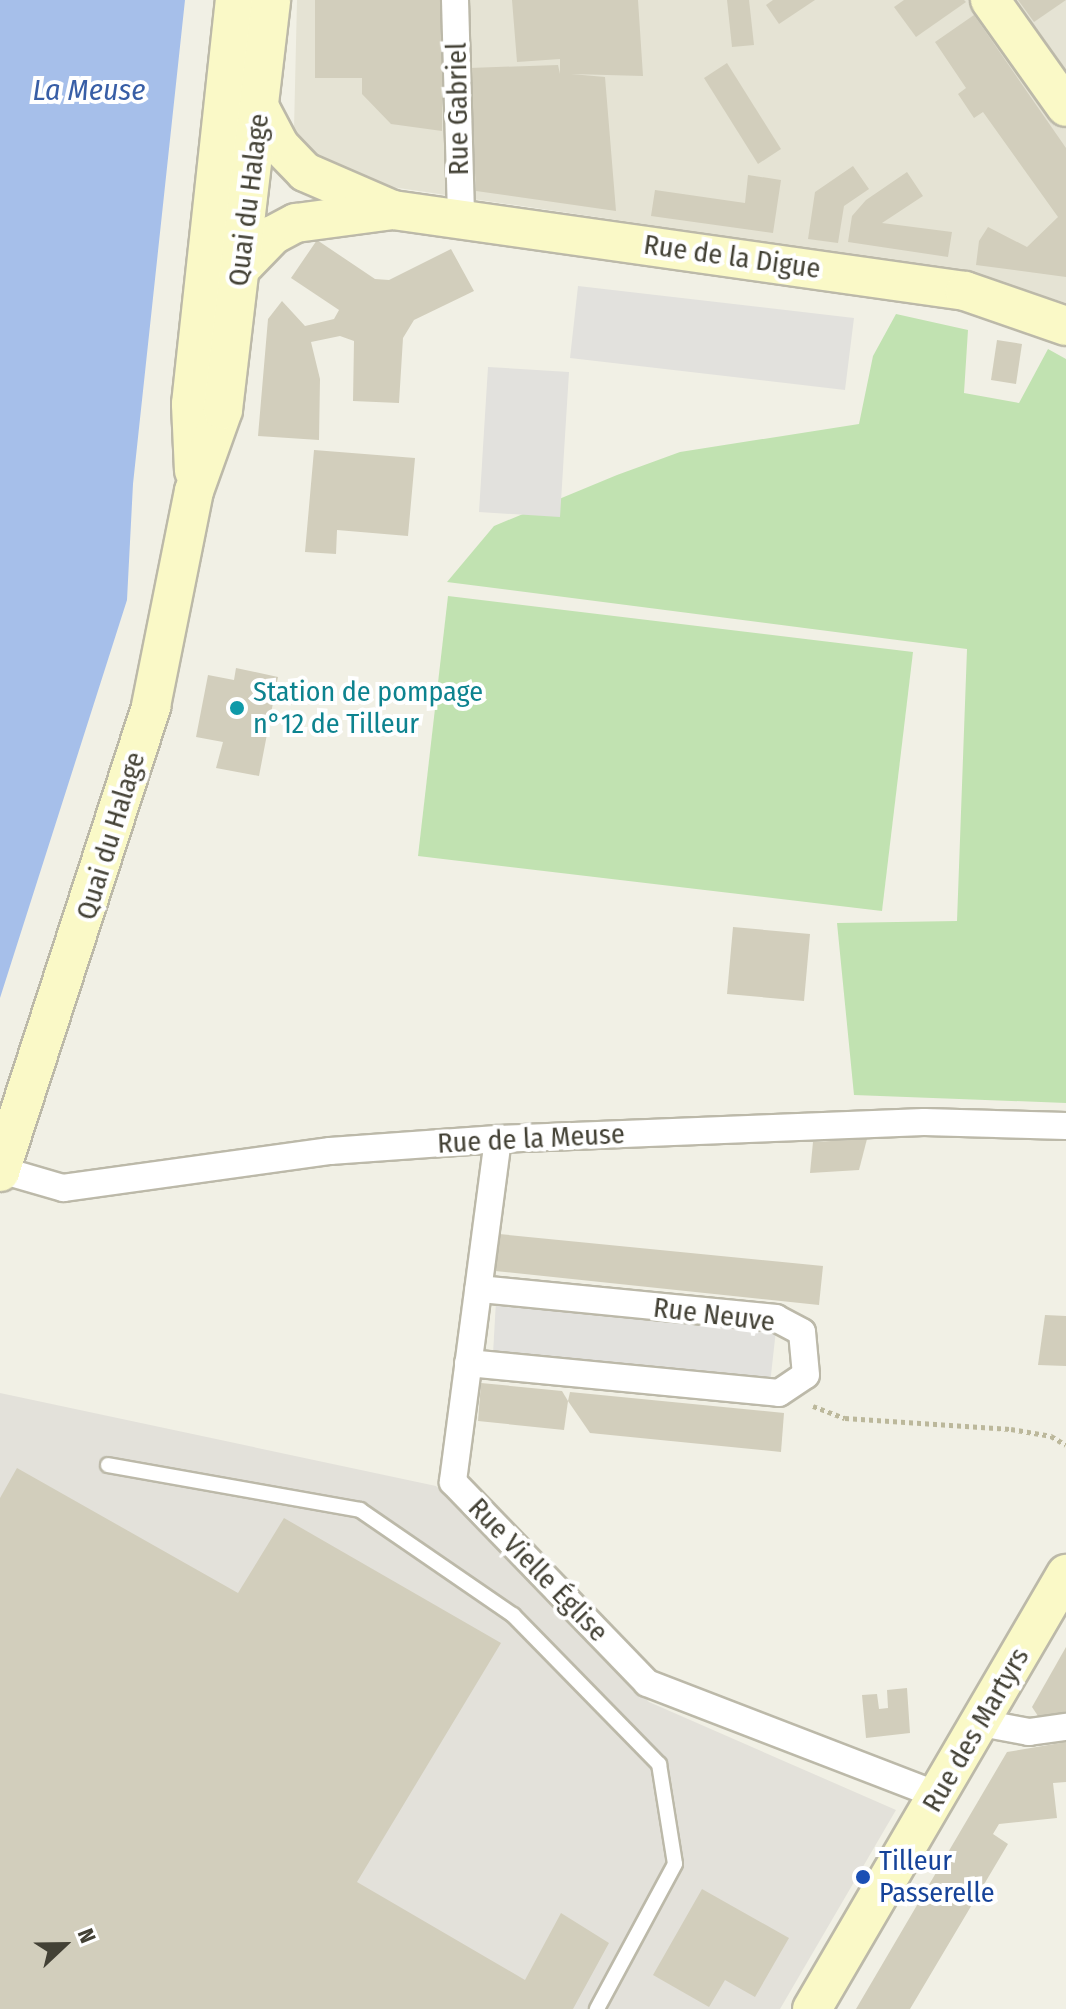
<!DOCTYPE html>
<meta charset="utf-8">
<style>
body{margin:0}
#map{position:relative;width:1066px;height:2009px;overflow:hidden;background:#f1f0e5;font-family:"Fira Sans Condensed",sans-serif}
div>[style]{position:absolute}
.residential>*{inset:0;background:#e5e3d4}
.industrial>*{inset:0;background:#e3e1da}
.green>*{inset:0;background:#c1e2b1}
.parking>*{inset:0;background:#e2e1dd}
.water>*{inset:0;background:#a6bfea}
.building>*{inset:0;background:#d2cebc}
.path>*{height:5px;margin-top:-2.5px;transform-origin:0;background:repeating-linear-gradient(90deg,#bcb89b 0 4px,transparent 0 8px)}
.roads{filter:drop-shadow(2px 0 #bcb9a9) drop-shadow(-2px 0 #bcb9a9) drop-shadow(0 2px #bcb9a9) drop-shadow(0 -2px #bcb9a9)}
.lane>*{height:14px;margin:-7px;padding:0 7px;transform-origin:7px;border-radius:7px;background:#fff}
.street>*{height:26px;margin:-13px;padding:0 13px;transform-origin:13px;border-radius:13px;background:#fff}
.secondary>*{height:38px;margin:-19px;padding:0 19px;transform-origin:19px;border-radius:19px;background:#faf9c7}
.dots>*{width:22px;height:22px;translate:-50% -50%;box-sizing:border-box;border:4px solid #fff;border-radius:50%}
span{translate:-50% -50%;white-space:nowrap;text-align:center;line-height:1.15;-webkit-text-stroke:8px #fff;paint-order:stroke}
.street-label{font-size:28px;color:#434135}
.culture-label{font-size:28px;color:#0d838f}
.left{translate:0 -50%;text-align:left}
.transit-label{font-size:28px;color:#164399}
.water-label{font-size:30px;color:#385ea6;font-style:italic}
.north{position:absolute;left:24px;top:1905px;width:80px;height:80px;-webkit-text-stroke:6px #fff;paint-order:stroke;rotate:68deg;font-size:22px;font-weight:700;line-height:32px;text-align:center;color:#434135}
.north::after{content:'';display:block;margin:auto;width:28px;height:36px;background:#434135;clip-path:polygon(50% 0,100% 100%,50% 72%,0 100%)}
</style>
<div id="map">
<div class="residential">
<i style="clip-path:polygon(297px 0,1066px 0,1066px 303px,963px 271px,344px 180px,299px 141px,294px 129px)"></i>
</div>
<div class="industrial">
<i style="clip-path:polygon(0 1393px,436px 1486px,649px 1702px,896px 1810px,780px 2009px,0 2009px)"></i>
</div>
<div class="green">
<i style="clip-path:polygon(896px 314px,968px 330px,964px 393px,1019px 403px,1048px 349px,1066px 359px,1066px 1103px,854px 1095px,837px 923px,957px 921px,967px 649px,447px 582px,494px 526px,617px 475px,680px 452px,859px 424px,873px 356px)"></i>
<i style="clip-path:polygon(448px 596px,913px 652px,882px 911px,418px 856px)"></i>
</div>
<div class="parking">
<i style="clip-path:polygon(578px 286px,854px 318px,845px 390px,570px 358px)"></i>
<i style="clip-path:polygon(488px 367px,569px 372px,560px 517px,479px 512px)"></i>
<i style="clip-path:polygon(496px 1301px,776px 1330px,770px 1384px,493px 1354px)"></i>
</div>
<div class="water">
<i style="clip-path:polygon(0 0,185px 0,133px 484px,127px 600px,0 998px)"></i>
</div>
<div class="building">
<i style="clip-path:polygon(315px 0,444px 0,442px 131px,391px 124px,362px 94px,362px 78px,315px 78px)"></i>
<i style="clip-path:polygon(512px 0,638px 0,643px 76px,571px 74px,605px 77px,616px 211px,476px 191px,469px 68px,558px 65px,560px 74px,560px 59px,517px 62px)"></i>
<i style="clip-path:polygon(727px 0,749px 0,754px 45px,732px 47px)"></i>
<i style="clip-path:polygon(773px 0,815px 0,779px 24px,766px 5px)"></i>
<i style="clip-path:polygon(904px 0,964px 0,966px 2px,916px 37px,894px 7px)"></i>
<i style="clip-path:polygon(1018px 0,1066px 0,1034px 22px)"></i>
<i style="clip-path:polygon(974px 15px,1066px 148px,1066px 277px,976px 265px,979px 241px,988px 227px,1027px 247px,1058px 217px,983px 112px,974px 118px,958px 94px,966px 88px,935px 42px)"></i>
<i style="clip-path:polygon(727px 63px,781px 149px,758px 164px,704px 78px)"></i>
<i style="clip-path:polygon(853px 166px,869px 189px,844px 206px,838px 243px,808px 239px,815px 192px)"></i>
<i style="clip-path:polygon(907px 172px,923px 196px,882px 223px,952px 232px,948px 257px,848px 242px,852px 216px,866px 200px)"></i>
<i style="clip-path:polygon(748px 175px,781px 180px,773px 233px,651px 216px,655px 190px,745px 203px)"></i>
<i style="clip-path:polygon(317px 240px,375px 279px,389px 280px,451px 249px,474px 291px,414px 320px,403px 338px,399px 403px,353px 401px,354px 341px,340px 336px,311px 342px,320px 379px,319px 440px,258px 436px,268px 319px,282px 301px,305px 326px,334px 319px,339px 310px,291px 278px)"></i>
<i style="clip-path:polygon(997px 340px,1022px 344px,1016px 384px,991px 380px)"></i>
<i style="clip-path:polygon(314px 450px,415px 458px,408px 536px,337px 530px,336px 554px,305px 552px)"></i>
<i style="clip-path:polygon(236px 668px,278px 677px,259px 776px,216px 768px,223px 742px,196px 737px,208px 675px,234px 680px)"></i>
<i style="clip-path:polygon(733px 927px,810px 934px,804px 1001px,727px 994px)"></i>
<i style="clip-path:polygon(867px 1139px,859px 1170px,810px 1173px,813px 1142px)"></i>
<i style="clip-path:polygon(499px 1234px,823px 1266px,819px 1305px,495px 1271px)"></i>
<i style="clip-path:polygon(1045px 1315px,1066px 1316px,1066px 1366px,1038px 1365px)"></i>
<i style="clip-path:polygon(481px 1383px,562px 1391px,568px 1401px,564px 1430px,478px 1421px)"></i>
<i style="clip-path:polygon(570px 1392px,784px 1413px,781px 1452px,590px 1433px,568px 1401px)"></i>
<i style="clip-path:polygon(17px 1468px,238px 1593px,284px 1518px,501px 1643px,357px 1882px,525px 1980px,561px 1913px,609px 1943px,573px 2009px,0 2009px,0 1498px)"></i>
<i style="clip-path:polygon(1066px 1647px,1066px 1713px,1038px 1716px,1032px 1707px)"></i>
<i style="clip-path:polygon(907px 1688px,910px 1733px,866px 1738px,862px 1695px,877px 1694px,879px 1709px,888px 1708px,887px 1690px)"></i>
<i style="clip-path:polygon(1066px 1742px,1066px 1782px,1053px 1783px,1057px 1818px,999px 1824px,993px 1834px,1008px 1844px,910px 2009px,856px 2009px,1007px 1752px)"></i>
<i style="clip-path:polygon(702px 1889px,789px 1938px,755px 1997px,725px 1980px,709px 2007px,653px 1975px)"></i>
</div>
<div class="path">
<i style="left:813px;top:1406px;width:34px;rotate:21deg"></i>
<i style="left:845px;top:1418px;width:166px;rotate:3.8deg"></i>
<i style="left:1011px;top:1429px;width:41px;rotate:9.9deg"></i>
<i style="left:1051px;top:1436px;width:17px;rotate:31deg"></i>
</div>
<div class="roads">
<div class="lane">
<i style="left:108px;top:1465px;width:256px;rotate:10.1deg"></i>
<i style="left:360px;top:1510px;width:186px;rotate:34.5deg"></i>
<i style="left:513px;top:1615px;width:209px;rotate:45.6deg"></i>
<i style="left:659px;top:1764px;width:101px;rotate:80.9deg"></i>
<i style="left:675px;top:1864px;width:165px;rotate:118.3deg"></i>
</div>
<div class="street">
<i style="left:455px;top:0;width:218px;rotate:88.4deg"></i>
<i style="left:498px;top:1139px;width:346px;rotate:97.5deg"></i>
<i style="left:453px;top:1482px;width:279px;rotate:46deg"></i>
<i style="left:647px;top:1683px;width:311px;rotate:21.1deg"></i>
<i style="left:1px;top:1170px;width:65px;rotate:16.2deg"></i>
<i style="left:63px;top:1188px;width:270px;rotate:-7.9deg"></i>
<i style="left:330px;top:1151px;width:168px;rotate:-4.1deg"></i>
<i style="left:498px;top:1139px;width:426px;rotate:-2.3deg"></i>
<i style="left:924px;top:1122px;width:142px;rotate:1.6deg"></i>
<i style="left:468px;top:1363px;width:312px;rotate:5.5deg"></i>
<i style="left:779px;top:1393px;width:32px;rotate:-34deg"></i>
<i style="left:806px;top:1375px;width:43px;rotate:-95.3deg"></i>
<i style="left:802px;top:1332px;width:30px;rotate:-152deg"></i>
<i style="left:776px;top:1318px;width:299px;rotate:-174.4deg"></i>
<i style="left:981px;top:1723px;width:49px;rotate:10.6deg"></i>
<i style="left:1029px;top:1732px;width:37px;rotate:-8deg"></i>
</div>
<div class="secondary">
<i style="left:990px;top:0;width:131px;rotate:54.6deg"></i>
<i style="left:261px;top:110px;width:41px;rotate:62.2deg"></i>
<i style="left:280px;top:146px;width:36px;rotate:46deg"></i>
<i style="left:305px;top:172px;width:96px;rotate:23.4deg"></i>
<i style="left:393px;top:210px;width:578px;rotate:8.06deg"></i>
<i style="left:965px;top:291px;width:107px;rotate:19.1deg"></i>
<i style="left:241px;top:268px;width:46px;rotate:-45.9deg"></i>
<i style="left:273px;top:235px;width:26px;rotate:-28deg"></i>
<i style="left:296px;top:223px;width:98px;rotate:-7.6deg"></i>
<i style="left:194px;top:471px;width:67px;rotate:-92.6deg"></i>
<i style="left:191px;top:404px;width:406px;rotate:-83.8deg"></i>
<i style="left:0;top:1172px;width:490px;rotate:-72deg"></i>
<i style="left:151px;top:706px;width:219px;rotate:-78.7deg"></i>
<i style="left:194px;top:491px;width:86px;rotate:-70.3deg"></i>
<i style="left:223px;top:410px;width:413px;rotate:-83.3deg"></i>
<i style="left:812px;top:2009px;width:504px;rotate:-59.72deg"></i>
</div>
</div>
<div class="dots">
<i style="left:237px;top:708px;background:#0f9aa8"></i>
<i style="left:863px;top:1877px;background:#1a4fb4"></i>
</div>
<div class="street-label">
<span style="left:458px;top:109px;rotate:-91deg">Rue Gabriel</span>
<span style="left:249px;top:200px;rotate:-83deg">Quai du Halage</span>
<span style="left:732px;top:257px;rotate:8deg">Rue de la Digue</span>
<span style="left:111px;top:836px;rotate:-73deg">Quai du Halage</span>
<span style="left:531px;top:1139px;rotate:-3deg">Rue de la Meuse</span>
<span style="left:714px;top:1315px;rotate:7deg">Rue Neuve</span>
<span style="left:538px;top:1570px;rotate:46deg">Rue Vielle Église</span>
<span style="left:976px;top:1730px;rotate:-60deg">Rue des Martyrs</span>
</div>
<div class="culture-label">
<span class="left" style="left:253px;top:708px">Station de pompage<br>n°12 de Tilleur</span>
</div>
<div class="transit-label">
<span class="left" style="left:879px;top:1877px">Tilleur<br>Passerelle</span>
</div>
<div class="water-label">
<span style="left:89px;top:90px">La Meuse</span>
</div>
<div class="north">N</div>
</div>
